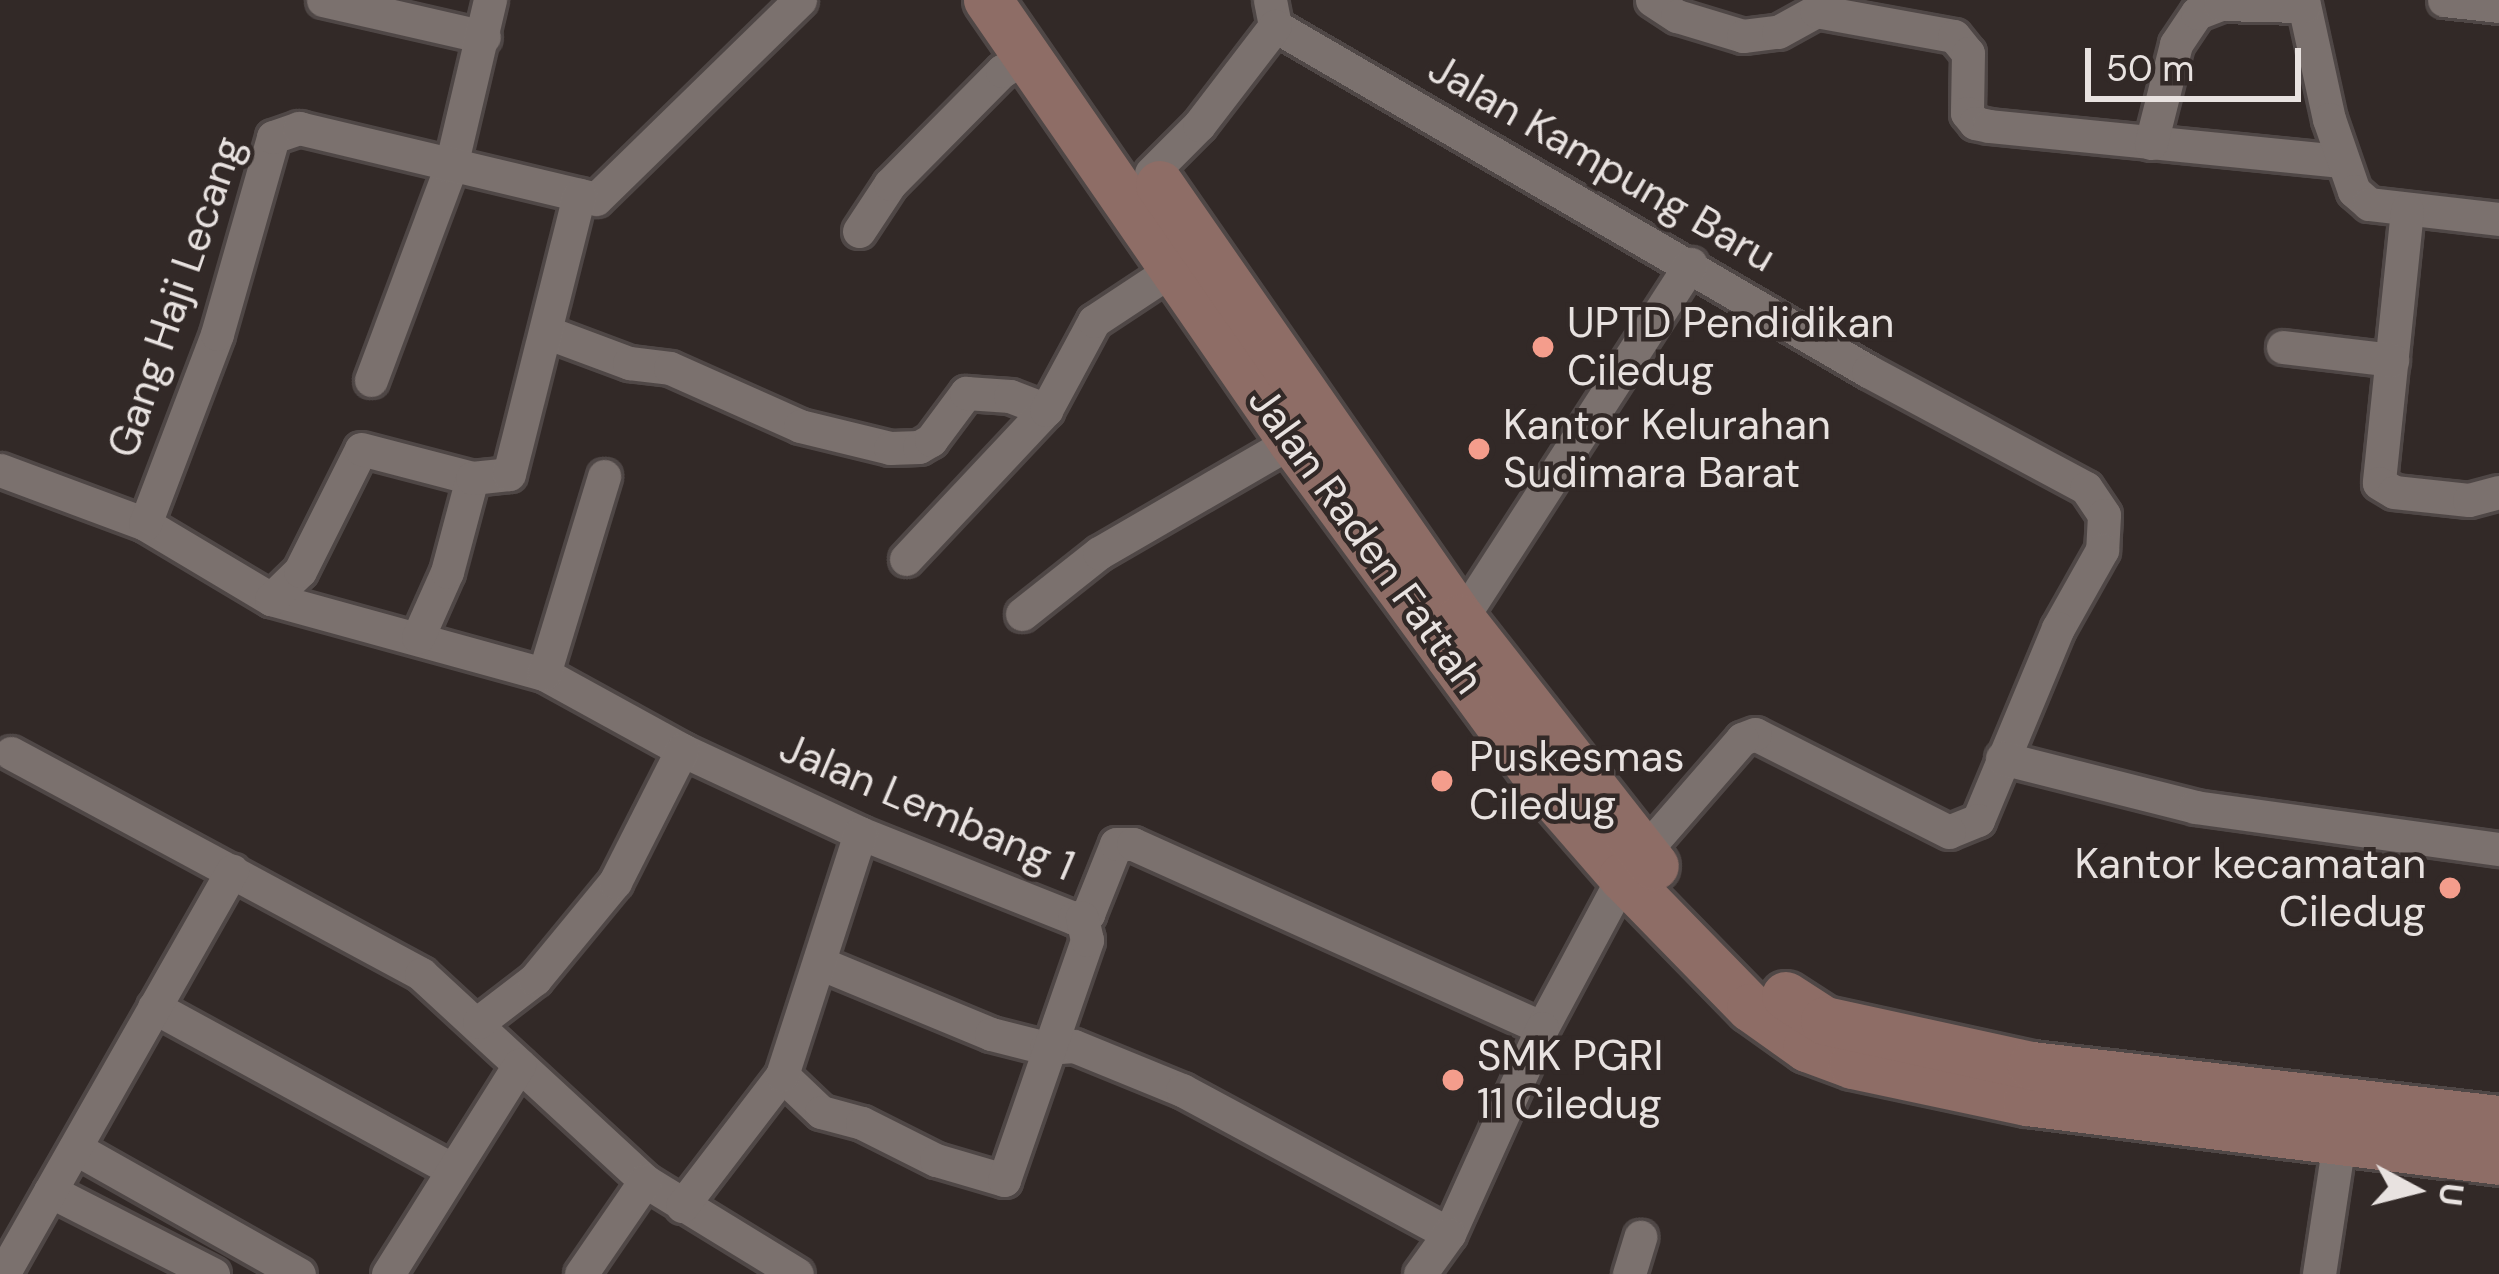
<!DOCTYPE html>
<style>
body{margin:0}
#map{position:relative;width:2499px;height:1274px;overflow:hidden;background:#322927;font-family:"DM Sans",sans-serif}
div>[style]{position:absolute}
.roads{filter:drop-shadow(3px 0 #4f4746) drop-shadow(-3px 0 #4f4746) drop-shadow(0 3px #4f4746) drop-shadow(0 -3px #4f4746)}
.minor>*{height:33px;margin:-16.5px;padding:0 16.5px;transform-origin:16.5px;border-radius:16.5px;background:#7b716e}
.secondary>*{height:48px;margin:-24px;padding:0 24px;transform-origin:24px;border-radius:24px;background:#8e6d66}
.dots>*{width:33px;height:33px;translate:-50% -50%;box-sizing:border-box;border:6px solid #322927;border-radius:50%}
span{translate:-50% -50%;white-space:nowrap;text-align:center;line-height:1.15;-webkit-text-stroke:9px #322927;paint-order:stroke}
.street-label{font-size:42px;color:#e8e2e0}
.poi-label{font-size:42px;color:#e8e2e0}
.left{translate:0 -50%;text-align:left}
.right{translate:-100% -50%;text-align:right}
.north{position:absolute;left:2355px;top:1130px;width:120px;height:120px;-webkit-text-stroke:9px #322927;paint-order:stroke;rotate:97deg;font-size:33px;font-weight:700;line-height:48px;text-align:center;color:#e8e2e0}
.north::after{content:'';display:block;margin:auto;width:42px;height:54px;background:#e8e2e0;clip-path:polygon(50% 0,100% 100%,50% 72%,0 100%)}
.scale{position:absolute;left:2085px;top:48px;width:216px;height:54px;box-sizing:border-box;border:6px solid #e8e2e0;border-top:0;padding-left:15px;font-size:36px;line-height:42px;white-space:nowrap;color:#e8e2e0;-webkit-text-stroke:9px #322927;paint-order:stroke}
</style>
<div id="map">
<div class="roads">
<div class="minor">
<i style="left:323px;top:0;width:165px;rotate:12.9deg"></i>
<i style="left:1270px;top:0;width:26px;rotate:79deg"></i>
<i style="left:1275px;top:26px;width:686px;rotate:30.19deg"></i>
<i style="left:1868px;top:371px;width:247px;rotate:28.2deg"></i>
<i style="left:2086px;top:488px;width:32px;rotate:56deg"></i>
<i style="left:2104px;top:515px;width:35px;rotate:93deg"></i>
<i style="left:2102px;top:550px;width:90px;rotate:119.4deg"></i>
<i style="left:2058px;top:628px;width:208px;rotate:112.6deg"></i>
<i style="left:1978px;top:820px;width:31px;rotate:158deg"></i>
<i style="left:1949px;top:832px;width:217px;rotate:-153.2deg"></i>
<i style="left:1755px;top:734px;width:14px;rotate:159deg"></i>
<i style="left:1742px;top:739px;width:151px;rotate:131deg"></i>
<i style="left:1652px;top:0;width:30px;rotate:33deg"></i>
<i style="left:1677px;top:16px;width:69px;rotate:16.9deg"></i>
<i style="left:1743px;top:36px;width:35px;rotate:-7deg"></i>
<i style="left:1778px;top:32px;width:43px;rotate:-28.9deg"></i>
<i style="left:1816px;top:11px;width:140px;rotate:10.3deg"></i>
<i style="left:1954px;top:36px;width:22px;rotate:51deg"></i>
<i style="left:1968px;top:53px;width:60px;rotate:91deg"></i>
<i style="left:1967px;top:113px;width:13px;rotate:51deg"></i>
<i style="left:1975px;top:123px;width:14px;rotate:12deg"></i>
<i style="left:1989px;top:126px;width:353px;rotate:5.7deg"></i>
<i style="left:2303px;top:0;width:122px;rotate:77.7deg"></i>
<i style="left:2329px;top:119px;width:76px;rotate:70.9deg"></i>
<i style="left:2354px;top:191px;width:20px;rotate:41deg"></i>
<i style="left:2369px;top:204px;width:131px;rotate:6.6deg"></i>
<i style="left:2444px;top:0;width:55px;rotate:6.2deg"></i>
<i style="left:2151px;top:143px;width:102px;rotate:-75.8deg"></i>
<i style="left:2176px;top:44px;width:37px;rotate:-56deg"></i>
<i style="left:2197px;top:13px;width:25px;rotate:-21deg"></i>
<i style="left:2220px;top:4px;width:84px;rotate:1.4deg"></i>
<i style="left:1151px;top:173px;width:68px;rotate:-45deg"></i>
<i style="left:1199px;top:125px;width:125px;rotate:-52.5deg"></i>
<i style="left:2407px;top:210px;width:274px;rotate:95.9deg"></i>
<i style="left:2379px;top:483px;width:17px;rotate:31deg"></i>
<i style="left:2394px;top:492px;width:75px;rotate:6.1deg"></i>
<i style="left:2469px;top:500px;width:31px;rotate:-15deg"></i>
<i style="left:859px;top:231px;width:56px;rotate:-56.6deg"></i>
<i style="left:890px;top:184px;width:159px;rotate:-45.3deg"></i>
<i style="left:1002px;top:71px;width:31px;rotate:-31deg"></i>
<i style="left:546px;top:332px;width:89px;rotate:20.5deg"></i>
<i style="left:629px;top:363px;width:41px;rotate:7deg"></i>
<i style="left:670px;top:368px;width:142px;rotate:24deg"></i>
<i style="left:800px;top:426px;width:93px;rotate:13.7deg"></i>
<i style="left:890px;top:448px;width:29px;rotate:-2deg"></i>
<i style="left:919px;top:447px;width:14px;rotate:-30deg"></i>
<i style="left:931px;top:440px;width:59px;rotate:-53.3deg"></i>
<i style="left:966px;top:393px;width:44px;rotate:3.9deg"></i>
<i style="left:1010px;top:396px;width:39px;rotate:21deg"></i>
<i style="left:2283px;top:347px;width:110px;rotate:6.8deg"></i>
<i style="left:371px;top:380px;width:228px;rotate:-69.5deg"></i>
<i style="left:451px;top:166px;width:171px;rotate:-76.8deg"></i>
<i style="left:0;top:470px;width:155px;rotate:20.4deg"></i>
<i style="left:145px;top:524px;width:147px;rotate:30.8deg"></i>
<i style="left:271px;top:599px;width:283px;rotate:15.4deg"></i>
<i style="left:544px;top:674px;width:158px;rotate:28.8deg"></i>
<i style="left:682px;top:750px;width:196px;rotate:25deg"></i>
<i style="left:860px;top:833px;width:230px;rotate:21.7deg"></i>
<i style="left:1074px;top:918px;width:15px;rotate:-16deg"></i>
<i style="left:1088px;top:914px;width:75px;rotate:-68.2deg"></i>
<i style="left:1116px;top:844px;width:17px"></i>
<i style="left:1133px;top:844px;width:448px;rotate:24.2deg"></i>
<i style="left:1542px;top:1028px;width:171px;rotate:-61.8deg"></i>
<i style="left:145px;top:524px;width:203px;rotate:-69.2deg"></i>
<i style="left:217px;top:334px;width:205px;rotate:-74.1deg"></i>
<i style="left:273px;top:137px;width:28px;rotate:-19deg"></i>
<i style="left:299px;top:128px;width:305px;rotate:13.4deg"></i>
<i style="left:596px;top:199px;width:285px;rotate:-44.3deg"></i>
<i style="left:906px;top:559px;width:204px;rotate:-46.8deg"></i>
<i style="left:1046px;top:410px;width:101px;rotate:-61.7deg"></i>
<i style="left:1094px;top:321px;width:98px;rotate:-33.4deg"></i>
<i style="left:271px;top:599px;width:40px;rotate:-44deg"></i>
<i style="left:300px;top:571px;width:136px;rotate:-63.4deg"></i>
<i style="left:361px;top:449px;width:115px;rotate:14.6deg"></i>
<i style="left:1022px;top:614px;width:98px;rotate:-38.4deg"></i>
<i style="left:1099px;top:553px;width:223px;rotate:-30.1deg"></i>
<i style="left:1461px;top:619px;width:423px;rotate:-57.1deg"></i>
<i style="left:418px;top:637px;width:71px;rotate:-66deg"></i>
<i style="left:447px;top:572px;width:97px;rotate:-75.1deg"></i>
<i style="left:472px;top:478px;width:37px;rotate:-6deg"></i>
<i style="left:509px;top:474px;width:288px;rotate:-75.9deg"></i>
<i style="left:544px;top:674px;width:207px;rotate:-73.1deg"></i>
<i style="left:11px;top:753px;width:466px;rotate:28.3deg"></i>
<i style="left:421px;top:974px;width:305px;rotate:42.7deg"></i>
<i style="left:645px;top:1181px;width:178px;rotate:31.5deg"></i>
<i style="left:2002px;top:758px;width:199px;rotate:14.2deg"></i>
<i style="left:2195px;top:807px;width:307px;rotate:7.9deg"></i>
<i style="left:822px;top:964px;width:183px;rotate:22.5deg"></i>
<i style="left:991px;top:1034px;width:57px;rotate:14.3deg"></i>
<i style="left:1046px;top:1048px;width:28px;rotate:-4deg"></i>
<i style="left:1074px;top:1046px;width:117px;rotate:22.2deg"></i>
<i style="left:1182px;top:1090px;width:303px;rotate:28.3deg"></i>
<i style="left:1449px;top:1234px;width:226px;rotate:-65.7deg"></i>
<i style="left:154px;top:1007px;width:338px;rotate:28.6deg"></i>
<i style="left:479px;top:1022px;width:71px;rotate:-37.5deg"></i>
<i style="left:535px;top:979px;width:126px;rotate:-50.5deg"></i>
<i style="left:615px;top:882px;width:148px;rotate:-63.1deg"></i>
<i style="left:782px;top:1075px;width:54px;rotate:43.5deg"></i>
<i style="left:821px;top:1112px;width:42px;rotate:15deg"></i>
<i style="left:862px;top:1123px;width:83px;rotate:26.6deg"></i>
<i style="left:936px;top:1160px;width:71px;rotate:16.4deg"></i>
<i style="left:1004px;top:1180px;width:254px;rotate:-70.9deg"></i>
<i style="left:1087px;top:940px;width:23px;rotate:-103deg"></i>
<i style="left:75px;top:1148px;width:257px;rotate:29.4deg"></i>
<i style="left:50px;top:1191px;width:183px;rotate:27deg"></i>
<i style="left:682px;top:1206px;width:165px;rotate:-52.6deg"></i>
<i style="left:782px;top:1075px;width:254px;rotate:-72.1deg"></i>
<i style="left:3px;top:1274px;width:464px;rotate:-60.4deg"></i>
<i style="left:388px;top:1274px;width:247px;rotate:-57.9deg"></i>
<i style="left:581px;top:1274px;width:113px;rotate:-55.5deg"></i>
<i style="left:1420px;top:1274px;width:49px;rotate:-54.1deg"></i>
<i style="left:1629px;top:1274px;width:39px;rotate:-73deg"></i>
<i style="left:2319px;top:1274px;width:134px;rotate:-81.4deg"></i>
</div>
<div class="secondary">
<i style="left:988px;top:0;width:536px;rotate:55.42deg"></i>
<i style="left:1292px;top:441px;width:435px;rotate:53.8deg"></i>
<i style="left:1549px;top:792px;width:113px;rotate:49deg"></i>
<i style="left:1623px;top:877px;width:183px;rotate:45.7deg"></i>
<i style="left:1751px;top:1008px;width:69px;rotate:35.5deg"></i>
<i style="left:1807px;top:1048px;width:49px;rotate:20.3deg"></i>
<i style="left:1853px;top:1065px;width:178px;rotate:12deg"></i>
<i style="left:2027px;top:1102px;width:476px;rotate:7.1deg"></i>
<i style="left:1160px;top:185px;width:528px;rotate:55.26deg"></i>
<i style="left:1461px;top:619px;width:314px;rotate:51.9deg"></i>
<i style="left:1786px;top:996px;width:46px;rotate:32.7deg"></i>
<i style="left:1825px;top:1021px;width:212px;rotate:12.3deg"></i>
<i style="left:2032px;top:1066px;width:470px;rotate:6.6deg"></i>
</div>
</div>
<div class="dots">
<i style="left:1543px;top:347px;background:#f49d8c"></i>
<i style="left:1479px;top:449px;background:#f49d8c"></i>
<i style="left:1442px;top:781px;background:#f49d8c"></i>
<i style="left:2450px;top:888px;background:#f49d8c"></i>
<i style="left:1453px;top:1080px;background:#f49d8c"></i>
</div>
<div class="street-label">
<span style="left:1602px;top:163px;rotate:30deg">Jalan Kampung Baru</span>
<span style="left:176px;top:297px;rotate:-71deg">Gang Haji Lecang</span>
<span style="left:1366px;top:540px;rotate:54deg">Jalan Raden Fattah</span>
<span style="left:927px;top:807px;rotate:23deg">Jalan Lembang 1</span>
</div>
<div class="poi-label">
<span class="left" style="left:1567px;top:347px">UPTD Pendidikan<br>Ciledug</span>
<span class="left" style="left:1503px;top:449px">Kantor Kelurahan<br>Sudimara Barat</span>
<span class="left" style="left:1469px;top:781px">Puskesmas<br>Ciledug</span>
<span class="right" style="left:2426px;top:888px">Kantor kecamatan<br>Ciledug</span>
<span class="left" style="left:1477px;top:1080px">SMK PGRI<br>11 Ciledug</span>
</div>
<div class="north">U</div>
<div class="scale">50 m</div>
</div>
